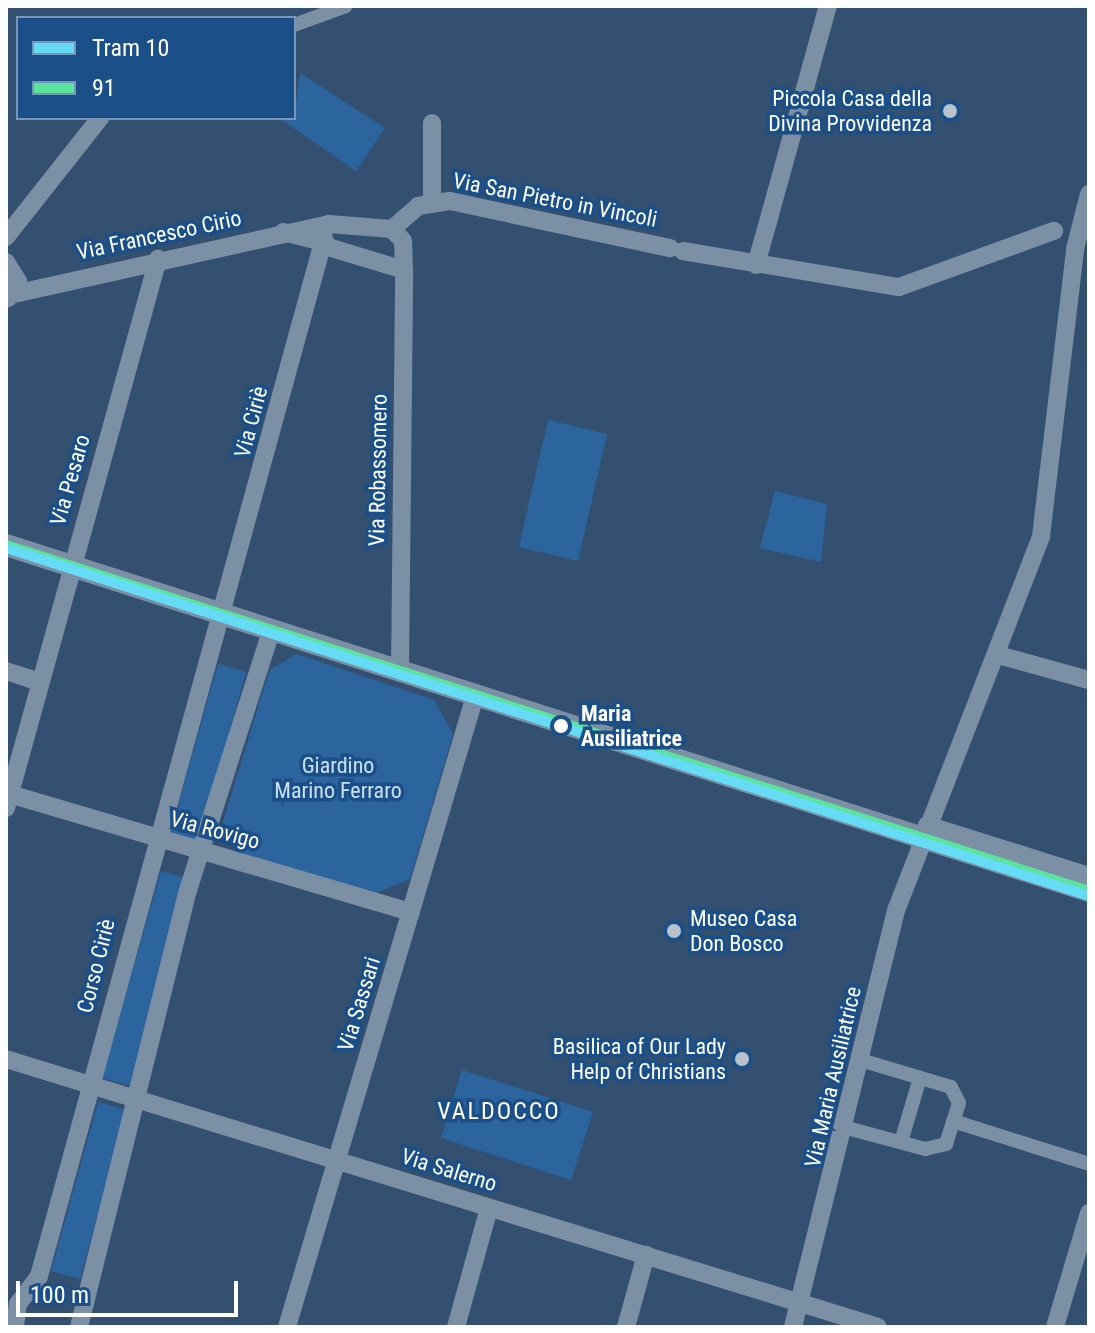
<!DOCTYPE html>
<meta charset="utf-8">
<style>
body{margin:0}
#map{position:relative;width:1095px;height:1333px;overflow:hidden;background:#345070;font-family:"Roboto Condensed",sans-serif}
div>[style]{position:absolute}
.green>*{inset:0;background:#2c649e}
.pedestrian>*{height:14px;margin:-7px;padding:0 7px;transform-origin:7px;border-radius:7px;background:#7b8fa5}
.minor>*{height:18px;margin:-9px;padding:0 9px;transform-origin:9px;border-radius:9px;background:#7b8fa5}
.tertiary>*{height:22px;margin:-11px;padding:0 11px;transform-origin:11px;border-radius:11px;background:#7b8fa5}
.bus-1>*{height:10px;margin:-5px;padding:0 5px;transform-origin:5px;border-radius:5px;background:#5ae49d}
.tram-1>*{height:10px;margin:-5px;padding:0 5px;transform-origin:5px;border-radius:5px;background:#66dbf5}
.dots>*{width:22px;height:22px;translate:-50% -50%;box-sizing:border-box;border:4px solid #1b4f88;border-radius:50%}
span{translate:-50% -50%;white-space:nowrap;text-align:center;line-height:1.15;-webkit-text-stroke:7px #1b4f88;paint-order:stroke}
.poi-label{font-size:22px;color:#fff}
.right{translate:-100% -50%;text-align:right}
.left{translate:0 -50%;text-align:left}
.street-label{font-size:22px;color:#fff}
.stop-label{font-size:22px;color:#fff;font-weight:700}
.park-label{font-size:22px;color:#c9e1f9}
.neighbourhood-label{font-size:24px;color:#fff;letter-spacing:2px}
.frame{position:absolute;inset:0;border:8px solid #fff;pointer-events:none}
.legend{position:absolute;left:16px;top:16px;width:280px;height:104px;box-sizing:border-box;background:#1b4f88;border:2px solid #7695b8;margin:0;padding:10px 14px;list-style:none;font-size:24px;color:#fff}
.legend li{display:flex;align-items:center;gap:16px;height:40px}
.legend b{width:40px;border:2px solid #7695b8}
.scale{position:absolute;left:16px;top:1281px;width:222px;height:36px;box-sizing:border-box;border:4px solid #fff;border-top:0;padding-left:10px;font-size:24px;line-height:28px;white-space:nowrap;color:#fff;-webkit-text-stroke:6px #1b4f88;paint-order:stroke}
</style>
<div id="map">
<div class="green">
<i style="clip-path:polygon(300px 73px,385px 128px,356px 171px,279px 118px,294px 118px)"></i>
<i style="clip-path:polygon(548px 420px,607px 434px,578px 561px,519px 547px)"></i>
<i style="clip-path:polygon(775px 491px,827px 504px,821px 562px,760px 548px)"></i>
<i style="clip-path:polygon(296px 654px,434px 700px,453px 734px,410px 879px,376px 893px,241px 853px,223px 822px,269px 671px)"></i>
<i style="clip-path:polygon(218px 664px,246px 672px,199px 841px,170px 833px)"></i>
<i style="clip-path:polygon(161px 871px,190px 879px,131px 1086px,102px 1078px)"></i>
<i style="clip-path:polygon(462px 1070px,593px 1112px,571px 1180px,441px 1138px)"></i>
<i style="clip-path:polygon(98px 1102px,127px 1110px,80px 1279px,51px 1271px)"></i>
</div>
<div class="pedestrian">
<i style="left:294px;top:25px;width:55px;rotate:-20.1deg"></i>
<i style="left:953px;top:1121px;width:143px;rotate:17.5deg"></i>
<i style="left:847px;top:1128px;width:81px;rotate:15.1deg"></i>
<i style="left:925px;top:1149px;width:22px;rotate:-13deg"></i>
<i style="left:946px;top:1144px;width:43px;rotate:-72.4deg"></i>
<i style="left:959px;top:1103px;width:18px;rotate:-117deg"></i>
<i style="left:951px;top:1087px;width:91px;rotate:-163.4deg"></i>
<i style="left:901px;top:1142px;width:67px;rotate:-73.5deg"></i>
</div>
<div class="minor">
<i style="left:432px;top:201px;width:78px;rotate:-90deg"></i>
<i style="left:329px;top:224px;width:63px;rotate:4.5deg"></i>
<i style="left:392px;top:229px;width:16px;rotate:47deg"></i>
<i style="left:403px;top:241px;width:29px;rotate:88deg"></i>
<i style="left:404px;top:270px;width:79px;rotate:-163.2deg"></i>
<i style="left:328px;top:247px;width:15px;rotate:-118deg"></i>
<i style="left:321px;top:234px;width:13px;rotate:-51deg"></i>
<i style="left:392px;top:229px;width:35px;rotate:-41deg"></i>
<i style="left:418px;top:206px;width:32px;rotate:-9deg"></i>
<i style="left:450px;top:201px;width:225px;rotate:12.1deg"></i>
<i style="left:6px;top:237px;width:152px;rotate:-51.7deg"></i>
<i style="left:683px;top:251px;width:219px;rotate:9.5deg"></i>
<i style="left:899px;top:287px;width:165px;rotate:-19.9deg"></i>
<i style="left:6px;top:262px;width:22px;rotate:58deg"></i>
<i style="left:18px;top:281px;width:20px;rotate:120deg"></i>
<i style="left:756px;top:265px;width:269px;rotate:-74.5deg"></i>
<i style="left:14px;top:294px;width:323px;rotate:-12.5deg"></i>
<i style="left:998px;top:655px;width:94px;rotate:15.4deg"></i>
<i style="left:6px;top:671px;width:32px;rotate:18deg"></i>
<i style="left:400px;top:671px;width:401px;rotate:-89.4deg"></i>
<i style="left:6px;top:793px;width:422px;rotate:16.4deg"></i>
<i style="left:6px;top:808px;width:570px;rotate:-74.52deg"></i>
<i style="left:927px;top:825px;width:170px;rotate:17.5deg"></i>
<i style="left:6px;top:1059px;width:912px;rotate:17.08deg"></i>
<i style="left:15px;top:1327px;width:23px;rotate:-83deg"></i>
<i style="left:18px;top:1304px;width:35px;rotate:-53deg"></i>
<i style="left:39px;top:1276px;width:1072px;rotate:-74.64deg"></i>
<i style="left:323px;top:242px;width:41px;rotate:-166deg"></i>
<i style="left:79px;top:1327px;width:450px;rotate:-76deg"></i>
<i style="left:188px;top:890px;width:274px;rotate:-72.2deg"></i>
<i style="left:287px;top:1327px;width:658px;rotate:-73.41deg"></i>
<i style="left:456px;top:1327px;width:123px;rotate:-74.5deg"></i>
<i style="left:626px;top:1327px;width:75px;rotate:-74.5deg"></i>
<i style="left:793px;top:1327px;width:432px;rotate:-76.1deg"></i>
<i style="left:897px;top:908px;width:399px;rotate:-68.8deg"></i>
<i style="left:1041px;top:536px;width:289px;rotate:-83.2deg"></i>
<i style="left:1075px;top:249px;width:57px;rotate:-75.7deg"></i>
<i style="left:1055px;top:1327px;width:119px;rotate:-73.4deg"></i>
</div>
<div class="tertiary">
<i style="left:6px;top:545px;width:1137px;rotate:17.72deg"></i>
</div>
<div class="bus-1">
<i style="left:6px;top:545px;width:1137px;rotate:17.72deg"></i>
</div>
<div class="tram-1">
<i style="left:6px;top:548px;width:1138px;rotate:17.81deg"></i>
</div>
<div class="dots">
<i style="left:950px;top:111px;background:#b8c2cd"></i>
<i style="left:561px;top:726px;background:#fff"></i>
<i style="left:674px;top:931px;background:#b8c2cd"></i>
<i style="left:742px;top:1059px;background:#b8c2cd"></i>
</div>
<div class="poi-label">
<span class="right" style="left:932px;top:111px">Piccola Casa della<br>Divina Provvidenza</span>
<span class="left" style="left:690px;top:931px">Museo Casa<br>Don Bosco</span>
<span class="right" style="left:726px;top:1059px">Basilica of Our Lady<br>Help of Christians</span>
</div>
<div class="street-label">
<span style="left:555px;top:200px;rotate:11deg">Via San Pietro in Vincoli</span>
<span style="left:159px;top:235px;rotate:-12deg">Via Francesco Cirio</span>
<span style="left:251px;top:422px;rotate:-75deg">Via Ciriè</span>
<span style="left:378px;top:470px;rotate:-89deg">Via Robassomero</span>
<span style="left:70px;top:480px;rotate:-74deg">Via Pesaro</span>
<span style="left:215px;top:830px;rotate:15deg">Via Rovigo</span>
<span style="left:96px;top:966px;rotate:-76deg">Corso Ciriè</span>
<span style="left:359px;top:1004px;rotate:-73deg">Via Sassari</span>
<span style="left:833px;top:1077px;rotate:-77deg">Via Maria Ausiliatrice</span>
<span style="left:449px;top:1170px;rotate:17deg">Via Salerno</span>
</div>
<div class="stop-label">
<span class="left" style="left:581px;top:726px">Maria<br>Ausiliatrice</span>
</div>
<div class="park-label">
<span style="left:338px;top:778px">Giardino<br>Marino Ferraro</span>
</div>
<div class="neighbourhood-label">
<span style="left:499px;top:1112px">VALDOCCO</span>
</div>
<div class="frame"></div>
<ul class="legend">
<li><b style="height:10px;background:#66dbf5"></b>Tram 10</li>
<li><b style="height:10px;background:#5ae49d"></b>91</li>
</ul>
<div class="scale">100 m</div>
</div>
